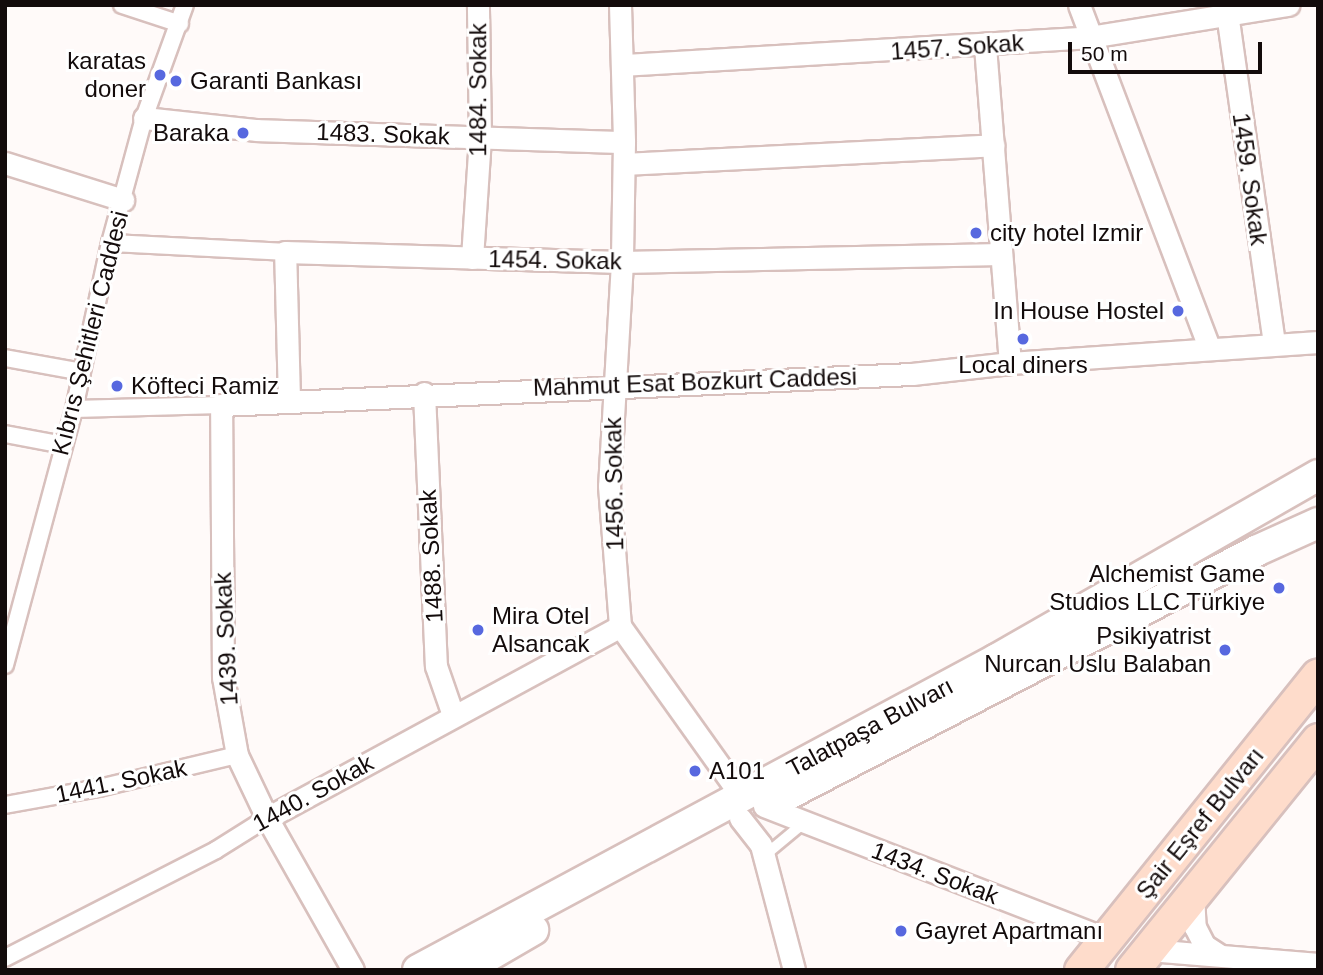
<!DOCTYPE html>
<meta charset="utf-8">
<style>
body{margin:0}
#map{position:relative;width:1323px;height:975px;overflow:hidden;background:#fffaf9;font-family:Helvetica,sans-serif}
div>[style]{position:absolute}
.roads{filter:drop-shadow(2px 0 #d8c0bd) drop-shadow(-2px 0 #d8c0bd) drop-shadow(0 2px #d8c0bd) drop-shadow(0 -2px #d8c0bd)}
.service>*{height:10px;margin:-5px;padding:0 5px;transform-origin:5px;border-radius:5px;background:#fff}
.pedestrian>*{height:16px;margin:-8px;padding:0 8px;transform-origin:8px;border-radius:8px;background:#fff}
.minor>*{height:21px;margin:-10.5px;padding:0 10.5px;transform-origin:10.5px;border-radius:10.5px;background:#fff}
.secondary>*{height:30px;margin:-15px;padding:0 15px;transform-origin:15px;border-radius:15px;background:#fff}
.primary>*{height:33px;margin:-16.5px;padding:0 16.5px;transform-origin:16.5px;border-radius:16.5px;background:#fedccb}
.dots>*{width:19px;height:19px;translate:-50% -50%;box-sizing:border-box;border:4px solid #fff;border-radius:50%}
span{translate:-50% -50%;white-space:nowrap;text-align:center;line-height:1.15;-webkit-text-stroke:6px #fff;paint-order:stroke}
.street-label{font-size:24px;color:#130b0b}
.poi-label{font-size:24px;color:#130b0b}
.right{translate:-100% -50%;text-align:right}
.left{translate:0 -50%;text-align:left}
.frame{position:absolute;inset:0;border:7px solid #130b0b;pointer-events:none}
.scale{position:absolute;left:1068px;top:42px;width:194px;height:32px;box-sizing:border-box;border:4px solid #130b0b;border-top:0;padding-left:9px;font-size:21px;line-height:24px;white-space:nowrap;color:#130b0b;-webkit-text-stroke:5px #fff;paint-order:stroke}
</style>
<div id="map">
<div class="roads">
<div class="service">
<i style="left:764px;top:856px;width:53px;rotate:-39.7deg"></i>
</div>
<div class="pedestrian">
<i style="left:122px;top:5px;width:61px;rotate:18.1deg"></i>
<i style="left:110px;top:243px;width:175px;rotate:2.9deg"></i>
<i style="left:5px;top:358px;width:78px;rotate:10.3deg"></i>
<i style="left:74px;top:409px;width:147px;rotate:-1.6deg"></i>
<i style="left:5px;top:434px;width:59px;rotate:10.7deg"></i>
<i style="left:5px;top:665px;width:265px;rotate:-74.9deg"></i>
<i style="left:74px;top:409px;width:170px;rotate:-77.8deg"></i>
<i style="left:110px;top:243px;width:130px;rotate:-74.8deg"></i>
<i style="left:144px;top:118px;width:120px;rotate:-70.1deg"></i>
<i style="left:5px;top:805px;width:96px;rotate:-10.3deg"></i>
<i style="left:99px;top:788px;width:142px;rotate:-13.4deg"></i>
<i style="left:5px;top:958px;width:237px;rotate:-27.1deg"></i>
<i style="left:216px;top:850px;width:60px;rotate:-32.1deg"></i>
</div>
<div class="minor">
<i style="left:620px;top:5px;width:137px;rotate:88.3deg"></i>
<i style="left:624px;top:142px;width:120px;rotate:91deg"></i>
<i style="left:622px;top:262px;width:224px;rotate:93.3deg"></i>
<i style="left:609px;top:486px;width:140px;rotate:85.5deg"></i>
<i style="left:620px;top:626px;width:210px;rotate:54.5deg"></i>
<i style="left:1079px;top:5px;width:367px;rotate:69.2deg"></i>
<i style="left:1227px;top:13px;width:334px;rotate:81.9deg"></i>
<i style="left:985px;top:46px;width:318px;rotate:85.5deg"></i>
<i style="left:623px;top:65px;width:468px;rotate:-3.4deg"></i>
<i style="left:1090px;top:37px;width:201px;rotate:-9.2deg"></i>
<i style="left:144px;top:118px;width:114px;rotate:6.1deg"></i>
<i style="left:257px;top:130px;width:367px;rotate:1.9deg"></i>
<i style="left:5px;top:163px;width:124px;rotate:17.4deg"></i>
<i style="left:624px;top:164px;width:370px;rotate:-2.9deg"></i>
<i style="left:472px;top:258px;width:121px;rotate:-86.2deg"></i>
<i style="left:480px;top:137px;width:132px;rotate:-90.9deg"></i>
<i style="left:424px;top:393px;width:273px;rotate:87.5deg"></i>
<i style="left:436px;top:666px;width:52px;rotate:70.9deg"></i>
<i style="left:289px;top:400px;width:148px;rotate:-91.5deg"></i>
<i style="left:285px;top:252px;width:337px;rotate:1.7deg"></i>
<i style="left:622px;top:262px;width:379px;rotate:-1.2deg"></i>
<i style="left:764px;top:806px;width:368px;rotate:21.2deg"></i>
<i style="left:267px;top:818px;width:402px;rotate:-28.5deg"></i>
<i style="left:740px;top:818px;width:34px;rotate:52deg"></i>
<i style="left:761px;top:845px;width:129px;rotate:75.2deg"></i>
<i style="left:1193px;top:894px;width:33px;rotate:87deg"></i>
<i style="left:1195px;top:927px;width:20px;rotate:63deg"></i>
<i style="left:1204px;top:945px;width:17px;rotate:33deg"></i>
<i style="left:1149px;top:950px;width:170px;rotate:4.7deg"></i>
<i style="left:353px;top:970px;width:175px;rotate:-119.5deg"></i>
<i style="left:267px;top:818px;width:70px;rotate:-115.5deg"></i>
<i style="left:237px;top:755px;width:79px;rotate:-100.2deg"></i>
<i style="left:223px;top:677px;width:272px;rotate:-90.4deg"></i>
<i style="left:221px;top:405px;width:692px;rotate:-2.57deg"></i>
<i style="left:912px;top:374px;width:99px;rotate:-6.4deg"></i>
<i style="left:1010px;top:363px;width:309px;rotate:-3.9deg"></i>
</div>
<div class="secondary">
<i style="left:775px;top:801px;width:542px;rotate:-27.46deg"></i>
<i style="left:1256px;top:551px;width:68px;rotate:-24.3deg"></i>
<i style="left:418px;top:970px;width:657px;rotate:-28.24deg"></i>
<i style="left:997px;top:659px;width:370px;rotate:-29.8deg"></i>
<i style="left:464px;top:970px;width:80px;rotate:-30.1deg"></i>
</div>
<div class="primary">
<i style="left:1081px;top:970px;width:378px;rotate:-51.2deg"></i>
<i style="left:1132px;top:970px;width:296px;rotate:-51deg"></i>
</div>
</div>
<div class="dots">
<i style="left:160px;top:75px;background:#5768df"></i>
<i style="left:176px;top:81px;background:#5768df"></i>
<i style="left:243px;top:133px;background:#5768df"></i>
<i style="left:976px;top:233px;background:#5768df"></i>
<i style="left:1178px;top:311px;background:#5768df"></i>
<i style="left:1023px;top:339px;background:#5768df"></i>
<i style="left:117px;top:386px;background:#5768df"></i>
<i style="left:1279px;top:588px;background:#5768df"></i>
<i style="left:478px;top:630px;background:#5768df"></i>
<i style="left:1225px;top:650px;background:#5768df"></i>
<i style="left:695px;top:771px;background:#5768df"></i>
<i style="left:901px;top:931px;background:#5768df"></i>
</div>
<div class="street-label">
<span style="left:957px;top:47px;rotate:-4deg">1457. Sokak</span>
<span style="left:478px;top:90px;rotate:-90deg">1484. Sokak</span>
<span style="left:383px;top:134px;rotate:2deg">1483. Sokak</span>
<span style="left:1250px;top:179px;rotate:82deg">1459. Sokak</span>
<span style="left:555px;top:260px;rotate:1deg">1454. Sokak</span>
<span style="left:90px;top:333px;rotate:-76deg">Kıbrıs Şehitleri Caddesi</span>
<span style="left:695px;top:382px;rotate:-2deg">Mahmut Esat Bozkurt Caddesi</span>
<span style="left:614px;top:484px;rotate:-91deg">1456. Sokak</span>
<span style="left:431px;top:556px;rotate:-93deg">1488. Sokak</span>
<span style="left:226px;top:639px;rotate:-93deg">1439. Sokak</span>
<span style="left:870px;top:727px;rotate:-28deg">Talatpaşa Bulvarı</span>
<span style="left:121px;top:781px;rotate:-12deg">1441. Sokak</span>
<span style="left:313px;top:793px;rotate:-29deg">1440. Sokak</span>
<span style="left:1200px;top:823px;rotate:-51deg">Şair Eşref Bulvarı</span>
<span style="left:935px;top:873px;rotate:21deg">1434. Sokak</span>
</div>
<div class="poi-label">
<span class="right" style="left:146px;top:75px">karatas<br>doner</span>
<span class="left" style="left:190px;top:81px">Garanti Bankası</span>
<span class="right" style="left:229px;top:133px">Baraka</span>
<span class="left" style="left:990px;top:233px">city hotel Izmir</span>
<span class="right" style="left:1164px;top:311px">In House Hostel</span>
<span style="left:1023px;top:365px">Local diners</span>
<span class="left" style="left:131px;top:386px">Köfteci Ramiz</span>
<span class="right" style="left:1265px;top:588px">Alchemist Game<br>Studios LLC Türkiye</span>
<span class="left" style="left:492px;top:630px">Mira Otel<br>Alsancak</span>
<span class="right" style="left:1211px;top:650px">Psikiyatrist<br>Nurcan Uslu Balaban</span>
<span class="left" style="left:709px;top:771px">A101</span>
<span class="left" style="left:915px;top:931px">Gayret Apartmanı</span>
</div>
<div class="frame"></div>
<div class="scale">50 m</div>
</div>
